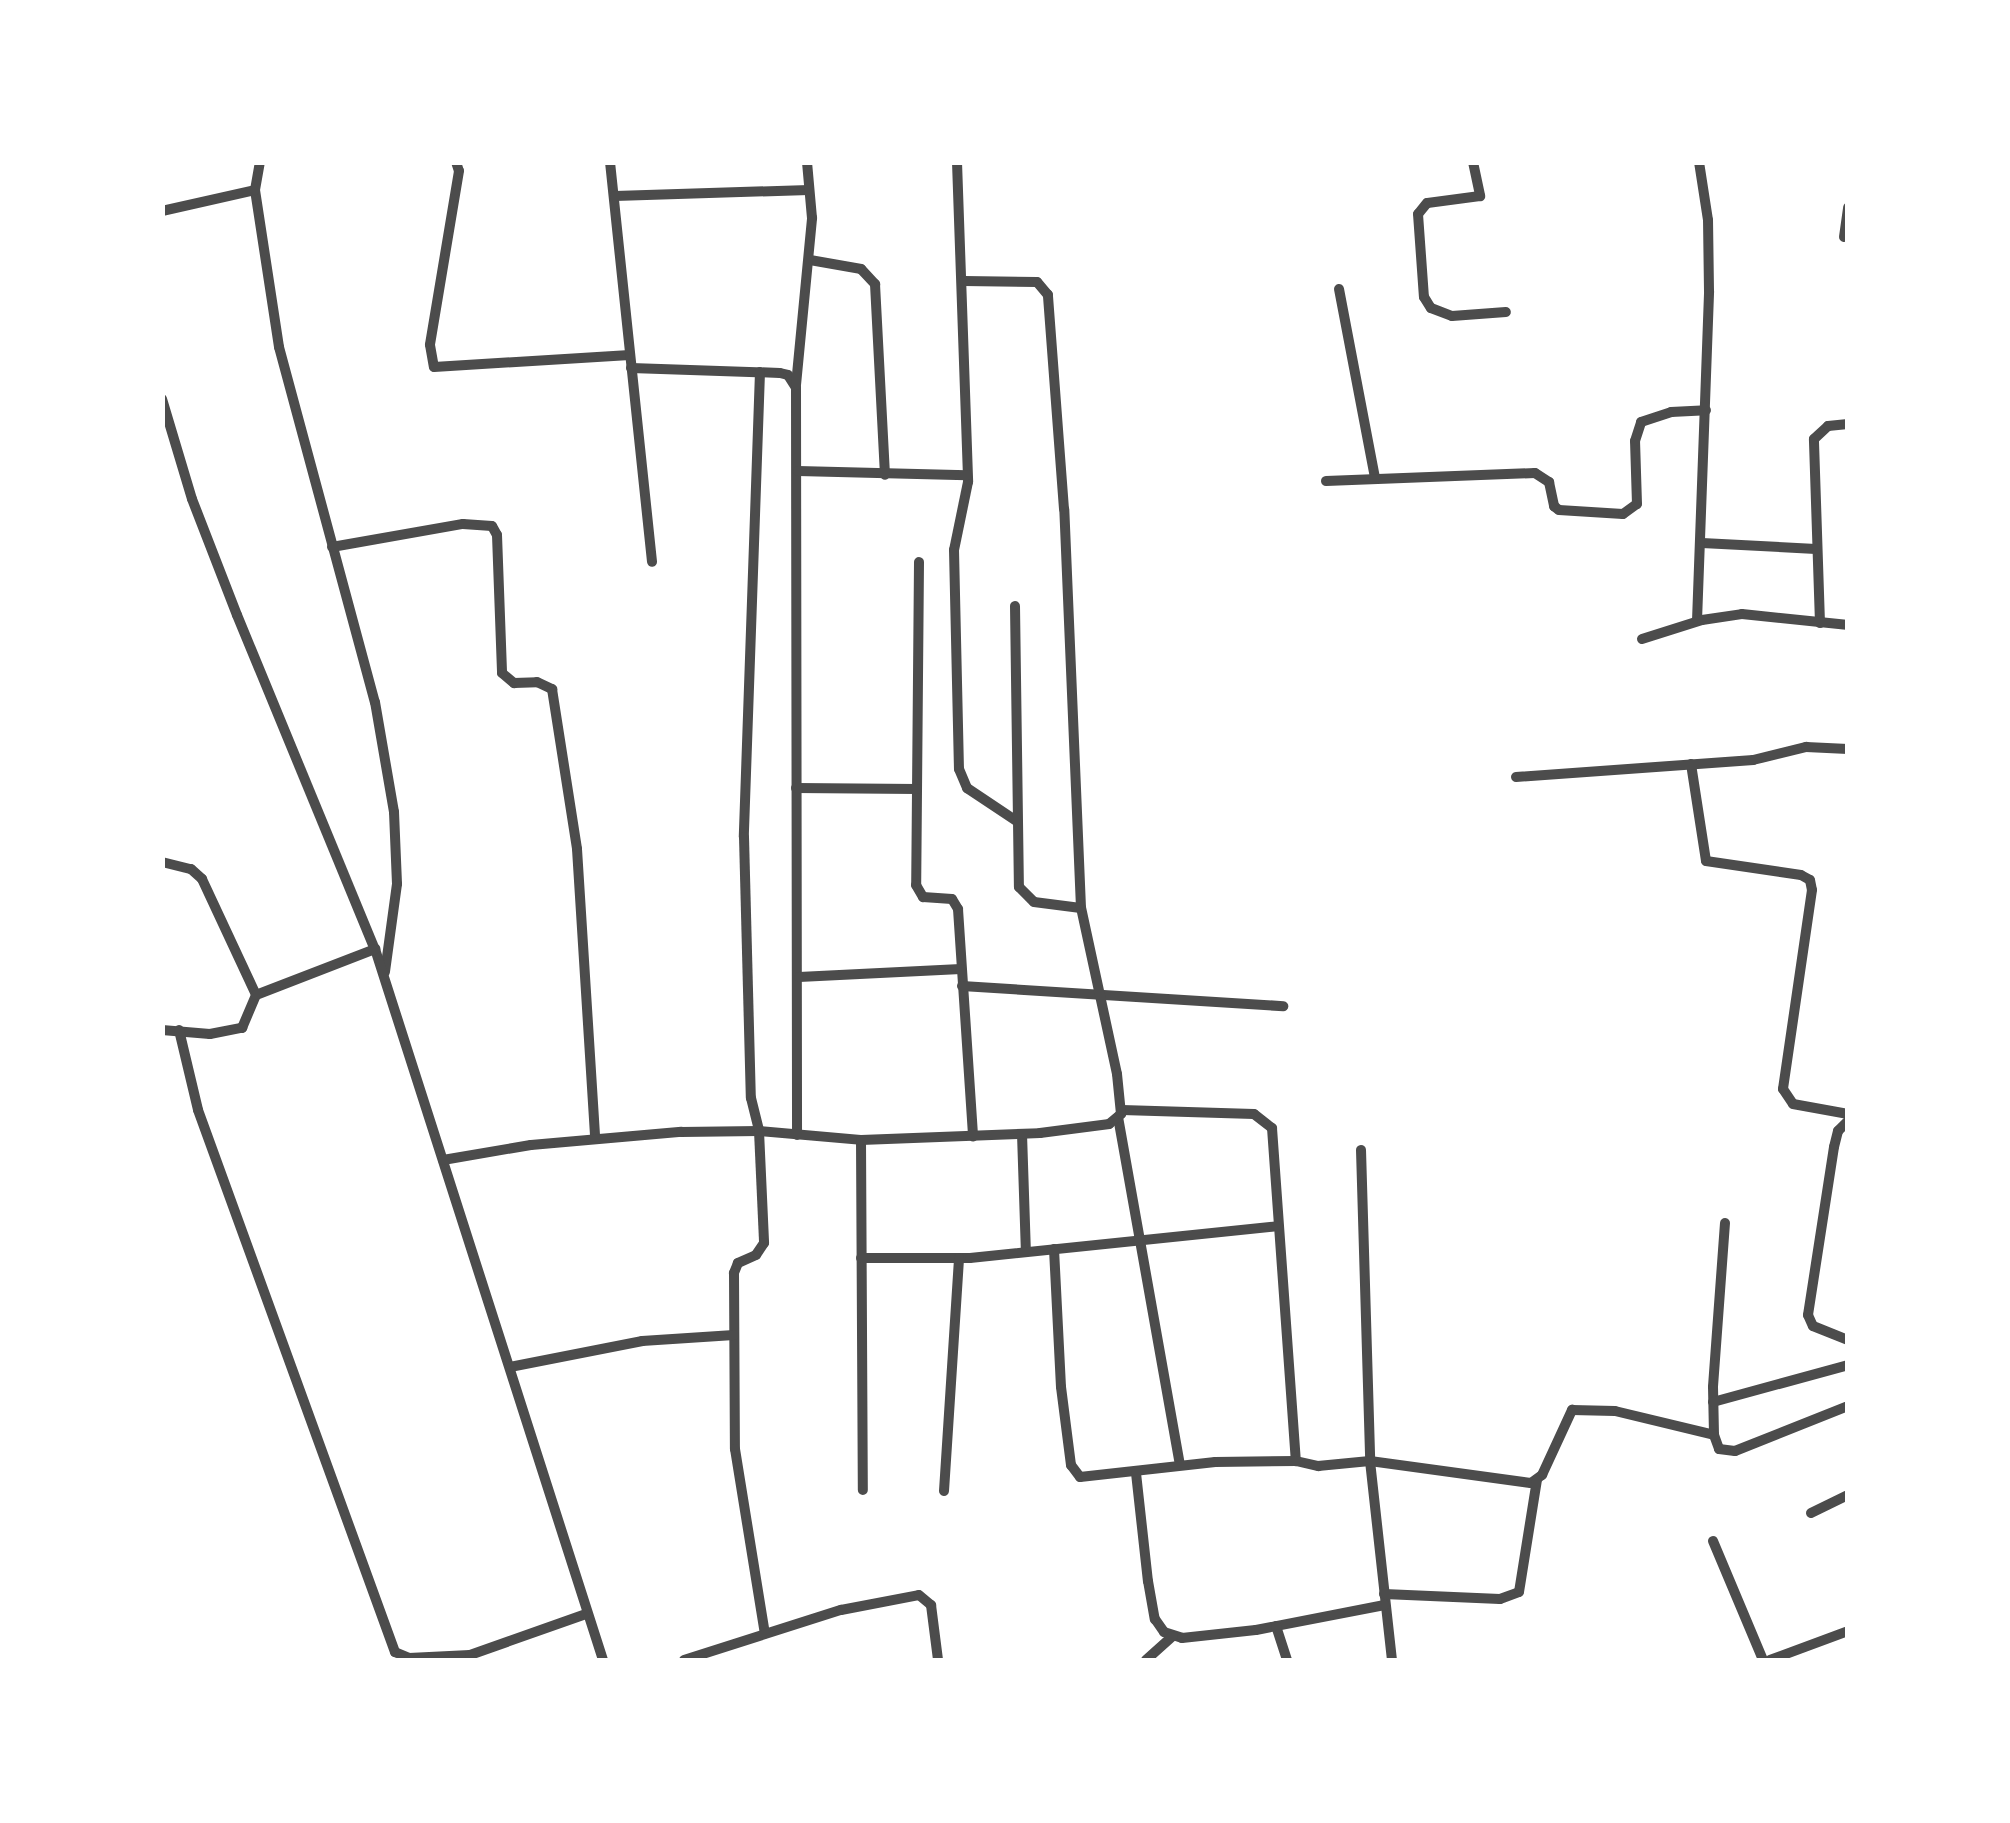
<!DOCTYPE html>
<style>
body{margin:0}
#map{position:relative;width:2010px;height:1823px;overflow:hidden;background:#fff;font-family:"PT Sans Narrow",sans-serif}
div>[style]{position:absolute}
.minor>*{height:10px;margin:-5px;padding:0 5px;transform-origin:5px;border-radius:5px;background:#4c4c4c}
span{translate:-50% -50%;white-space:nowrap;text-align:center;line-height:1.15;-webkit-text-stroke:9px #fff;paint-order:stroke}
.frame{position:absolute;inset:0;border:165px solid #fff;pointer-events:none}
</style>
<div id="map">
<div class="minor">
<i style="left:456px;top:162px;width:9px;rotate:72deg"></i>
<i style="left:459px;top:171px;width:176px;rotate:99.5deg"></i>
<i style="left:430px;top:345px;width:22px;rotate:80deg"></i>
<i style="left:434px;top:367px;width:196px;rotate:-3.5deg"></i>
<i style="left:610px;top:162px;width:402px;rotate:84deg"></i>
<i style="left:957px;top:162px;width:320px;rotate:88deg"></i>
<i style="left:968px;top:482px;width:69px;rotate:101.6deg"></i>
<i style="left:954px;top:550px;width:219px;rotate:88.7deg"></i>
<i style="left:959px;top:769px;width:21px;rotate:67deg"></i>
<i style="left:967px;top:788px;width:61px;rotate:33.7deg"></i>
<i style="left:1473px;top:162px;width:35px;rotate:78deg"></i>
<i style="left:1480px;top:196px;width:53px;rotate:172.5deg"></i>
<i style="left:1427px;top:203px;width:14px;rotate:129deg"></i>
<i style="left:1418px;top:214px;width:83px;rotate:85.9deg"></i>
<i style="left:1424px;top:297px;width:13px;rotate:58deg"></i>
<i style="left:1431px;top:308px;width:22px;rotate:21deg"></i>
<i style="left:1452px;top:316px;width:54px;rotate:-4.2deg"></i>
<i style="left:255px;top:190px;width:159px;rotate:81.3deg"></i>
<i style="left:279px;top:347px;width:368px;rotate:74.9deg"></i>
<i style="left:375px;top:702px;width:112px;rotate:80.2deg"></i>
<i style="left:394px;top:812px;width:72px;rotate:87.6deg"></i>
<i style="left:397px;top:884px;width:89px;rotate:97.8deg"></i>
<i style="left:615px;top:196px;width:194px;rotate:-1.8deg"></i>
<i style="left:162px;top:211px;width:95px;rotate:-12.7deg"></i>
<i style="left:255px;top:190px;width:28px;rotate:-80deg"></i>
<i style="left:1844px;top:237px;width:30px;rotate:-82deg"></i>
<i style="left:810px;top:260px;width:52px;rotate:10deg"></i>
<i style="left:861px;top:269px;width:21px;rotate:47deg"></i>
<i style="left:875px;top:284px;width:191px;rotate:87deg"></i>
<i style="left:1339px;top:289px;width:192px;rotate:79.2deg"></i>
<i style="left:631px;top:368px;width:149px;rotate:1.9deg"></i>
<i style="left:780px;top:373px;width:8px;rotate:14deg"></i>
<i style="left:788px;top:375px;width:15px;rotate:58deg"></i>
<i style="left:796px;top:388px;width:747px;rotate:89.92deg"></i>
<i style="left:760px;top:372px;width:465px;rotate:92deg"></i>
<i style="left:744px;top:837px;width:261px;rotate:88.5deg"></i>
<i style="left:751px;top:1098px;width:34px;rotate:76deg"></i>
<i style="left:759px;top:1131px;width:112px;rotate:87.4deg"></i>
<i style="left:764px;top:1243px;width:14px;rotate:124deg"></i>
<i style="left:756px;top:1255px;width:20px;rotate:156deg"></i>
<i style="left:738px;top:1263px;width:11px;rotate:112deg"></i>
<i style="left:734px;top:1273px;width:176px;rotate:89.7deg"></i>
<i style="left:735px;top:1449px;width:187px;rotate:80.8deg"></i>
<i style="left:796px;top:385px;width:168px;rotate:-84.5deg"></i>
<i style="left:812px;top:218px;width:56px;rotate:-95.1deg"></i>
<i style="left:162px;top:399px;width:104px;rotate:73.3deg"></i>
<i style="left:192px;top:499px;width:124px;rotate:68.8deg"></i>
<i style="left:237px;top:615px;width:361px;rotate:67.6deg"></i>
<i style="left:375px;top:949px;width:747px;rotate:72.22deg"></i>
<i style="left:798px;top:471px;width:169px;rotate:1.4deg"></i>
<i style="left:1326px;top:481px;width:209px;rotate:-2.2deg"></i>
<i style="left:1535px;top:473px;width:17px;rotate:33deg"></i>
<i style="left:1549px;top:482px;width:25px;rotate:78deg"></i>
<i style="left:1554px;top:506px;width:6px;rotate:39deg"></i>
<i style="left:1559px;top:510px;width:64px;rotate:3.6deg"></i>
<i style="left:1623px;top:514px;width:17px;rotate:-36deg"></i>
<i style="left:1637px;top:504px;width:63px;rotate:-91.8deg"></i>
<i style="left:1635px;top:441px;width:20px;rotate:-72deg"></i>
<i style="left:1641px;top:422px;width:32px;rotate:-18deg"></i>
<i style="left:1671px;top:412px;width:35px;rotate:-3deg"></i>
<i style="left:1702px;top:543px;width:114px;rotate:3deg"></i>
<i style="left:332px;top:547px;width:133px;rotate:-10deg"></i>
<i style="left:463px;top:524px;width:29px;rotate:4deg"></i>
<i style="left:492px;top:526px;width:10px;rotate:61deg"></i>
<i style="left:497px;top:535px;width:138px;rotate:87.9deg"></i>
<i style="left:502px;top:673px;width:16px;rotate:40deg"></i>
<i style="left:514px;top:683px;width:23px;rotate:-2deg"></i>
<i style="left:537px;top:682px;width:17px;rotate:25deg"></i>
<i style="left:552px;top:689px;width:162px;rotate:81.1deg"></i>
<i style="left:577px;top:849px;width:289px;rotate:86.4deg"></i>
<i style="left:919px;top:562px;width:323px;rotate:90.5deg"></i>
<i style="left:916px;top:885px;width:14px;rotate:60deg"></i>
<i style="left:923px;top:897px;width:29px;rotate:4deg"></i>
<i style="left:952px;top:899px;width:12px;rotate:59deg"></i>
<i style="left:958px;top:909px;width:228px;rotate:86.2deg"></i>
<i style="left:1015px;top:606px;width:281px;rotate:89.2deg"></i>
<i style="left:1019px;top:887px;width:21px;rotate:45deg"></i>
<i style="left:1034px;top:902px;width:47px;rotate:7.3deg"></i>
<i style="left:1697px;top:621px;width:330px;rotate:-87.9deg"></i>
<i style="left:1709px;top:291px;width:71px;rotate:-90.8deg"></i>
<i style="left:1708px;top:220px;width:59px;rotate:-98.8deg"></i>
<i style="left:1820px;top:623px;width:184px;rotate:-91.9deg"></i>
<i style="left:1814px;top:439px;width:19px;rotate:-43deg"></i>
<i style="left:1828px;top:426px;width:20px;rotate:-6deg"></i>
<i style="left:1642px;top:639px;width:63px;rotate:-17.6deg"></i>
<i style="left:1702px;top:620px;width:40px;rotate:-8.5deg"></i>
<i style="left:1742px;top:614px;width:107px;rotate:5.9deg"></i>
<i style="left:1691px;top:764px;width:98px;rotate:81.2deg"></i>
<i style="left:1706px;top:861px;width:96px;rotate:8.4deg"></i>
<i style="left:1801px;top:875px;width:10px;rotate:29deg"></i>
<i style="left:1810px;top:880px;width:10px;rotate:79deg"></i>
<i style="left:1812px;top:890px;width:201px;rotate:98.3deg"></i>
<i style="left:1783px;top:1089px;width:18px;rotate:56deg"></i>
<i style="left:1793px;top:1104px;width:56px;rotate:10.3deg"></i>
<i style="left:1516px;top:777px;width:238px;rotate:-4.1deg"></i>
<i style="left:1753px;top:760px;width:55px;rotate:-13.8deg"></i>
<i style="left:1806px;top:747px;width:42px;rotate:2.7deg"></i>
<i style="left:796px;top:788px;width:121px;rotate:0.5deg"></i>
<i style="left:162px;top:862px;width:30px;rotate:14deg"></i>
<i style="left:191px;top:869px;width:15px;rotate:42deg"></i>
<i style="left:202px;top:879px;width:128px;rotate:65deg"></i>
<i style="left:799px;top:977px;width:162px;rotate:-2.8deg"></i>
<i style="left:962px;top:986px;width:322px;rotate:3.6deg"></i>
<i style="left:162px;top:1030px;width:48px;rotate:4.8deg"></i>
<i style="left:210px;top:1034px;width:33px;rotate:-11deg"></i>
<i style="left:242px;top:1028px;width:36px;rotate:-67deg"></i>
<i style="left:256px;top:995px;width:128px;rotate:-21.1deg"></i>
<i style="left:179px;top:1030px;width:82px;rotate:76.6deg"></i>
<i style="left:198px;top:1110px;width:577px;rotate:70.03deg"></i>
<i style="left:395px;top:1652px;width:15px;rotate:23deg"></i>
<i style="left:409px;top:1658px;width:61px;rotate:-2.8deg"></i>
<i style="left:470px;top:1655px;width:123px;rotate:-19.5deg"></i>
<i style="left:1122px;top:1110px;width:132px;rotate:1.7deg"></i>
<i style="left:1254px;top:1114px;width:23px;rotate:38deg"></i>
<i style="left:1272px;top:1128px;width:334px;rotate:85.9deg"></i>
<i style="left:1118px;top:1117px;width:353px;rotate:79.9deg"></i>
<i style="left:1848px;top:1121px;width:14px;rotate:135deg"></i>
<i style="left:1838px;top:1131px;width:16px;rotate:104deg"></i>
<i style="left:1834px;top:1147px;width:170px;rotate:98.8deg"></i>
<i style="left:1808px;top:1315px;width:12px;rotate:66deg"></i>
<i style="left:1813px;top:1326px;width:38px;rotate:22deg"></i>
<i style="left:1022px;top:1134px;width:118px;rotate:88.1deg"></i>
<i style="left:861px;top:1140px;width:350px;rotate:89.7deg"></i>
<i style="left:1361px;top:1150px;width:311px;rotate:88.3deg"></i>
<i style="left:1370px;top:1461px;width:200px;rotate:83.7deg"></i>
<i style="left:443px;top:1160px;width:89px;rotate:-9.7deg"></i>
<i style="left:531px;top:1145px;width:151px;rotate:-5deg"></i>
<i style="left:681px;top:1132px;width:78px;rotate:-0.7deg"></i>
<i style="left:759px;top:1131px;width:102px;rotate:5deg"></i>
<i style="left:861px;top:1140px;width:179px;rotate:-2.2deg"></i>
<i style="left:1040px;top:1133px;width:70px;rotate:-7.4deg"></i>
<i style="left:1109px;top:1124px;width:16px;rotate:-40deg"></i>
<i style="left:1121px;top:1114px;width:40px;rotate:-95.7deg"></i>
<i style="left:1117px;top:1074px;width:170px;rotate:-102.2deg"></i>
<i style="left:1081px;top:908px;width:399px;rotate:-92.4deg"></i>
<i style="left:1064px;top:509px;width:215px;rotate:-94.3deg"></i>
<i style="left:1048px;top:295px;width:17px;rotate:-130deg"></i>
<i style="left:1037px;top:282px;width:73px;rotate:-179.2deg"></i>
<i style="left:1725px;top:1223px;width:164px;rotate:94.2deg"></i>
<i style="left:1713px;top:1387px;width:48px;rotate:88.8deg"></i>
<i style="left:1714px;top:1435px;width:15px;rotate:70deg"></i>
<i style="left:1719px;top:1449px;width:16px;rotate:7deg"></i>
<i style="left:1735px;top:1451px;width:122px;rotate:-21.7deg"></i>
<i style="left:1054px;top:1249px;width:138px;rotate:87.1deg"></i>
<i style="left:1061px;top:1387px;width:79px;rotate:82.7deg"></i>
<i style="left:1071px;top:1465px;width:15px;rotate:53deg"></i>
<i style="left:1080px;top:1477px;width:136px;rotate:-6.3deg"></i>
<i style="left:1215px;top:1462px;width:81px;rotate:-0.7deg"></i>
<i style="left:1296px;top:1461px;width:23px;rotate:13deg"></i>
<i style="left:1318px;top:1466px;width:52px;rotate:-5.5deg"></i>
<i style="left:1370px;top:1461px;width:162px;rotate:7.8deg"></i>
<i style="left:1531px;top:1483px;width:14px;rotate:-36deg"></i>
<i style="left:1542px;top:1475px;width:72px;rotate:-65.2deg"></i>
<i style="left:1572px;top:1410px;width:43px;rotate:1.3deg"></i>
<i style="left:1615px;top:1411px;width:102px;rotate:13.6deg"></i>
<i style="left:861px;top:1258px;width:109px"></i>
<i style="left:970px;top:1258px;width:310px;rotate:-5.9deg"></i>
<i style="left:510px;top:1367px;width:135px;rotate:-11.1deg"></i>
<i style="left:642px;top:1341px;width:92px;rotate:-3.7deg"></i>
<i style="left:1713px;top:1402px;width:140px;rotate:-15.3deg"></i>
<i style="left:1136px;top:1473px;width:109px;rotate:83.7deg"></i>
<i style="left:1148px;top:1581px;width:39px;rotate:80deg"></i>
<i style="left:1155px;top:1619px;width:16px;rotate:55deg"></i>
<i style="left:1164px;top:1632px;width:19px;rotate:18deg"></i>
<i style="left:1182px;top:1638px;width:74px;rotate:-6.2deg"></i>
<i style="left:1256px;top:1630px;width:131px;rotate:-11deg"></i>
<i style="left:944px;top:1491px;width:233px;rotate:-86.3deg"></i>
<i style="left:1811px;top:1513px;width:41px;rotate:-25.9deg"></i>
<i style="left:1713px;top:1541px;width:129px;rotate:67.2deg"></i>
<i style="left:1384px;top:1594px;width:116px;rotate:2.5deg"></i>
<i style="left:1500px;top:1599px;width:20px;rotate:-20deg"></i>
<i style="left:1519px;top:1592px;width:113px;rotate:-80.9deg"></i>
<i style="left:1276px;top:1626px;width:36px;rotate:72deg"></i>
<i style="left:684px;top:1660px;width:165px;rotate:-17.7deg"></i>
<i style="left:841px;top:1610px;width:79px;rotate:-10.9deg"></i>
<i style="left:919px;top:1595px;width:16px;rotate:40deg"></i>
<i style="left:931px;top:1605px;width:55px;rotate:82.7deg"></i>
<i style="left:1146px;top:1660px;width:36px;rotate:-42deg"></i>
<i style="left:1770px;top:1660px;width:83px;rotate:-20.4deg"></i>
</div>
<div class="frame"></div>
</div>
